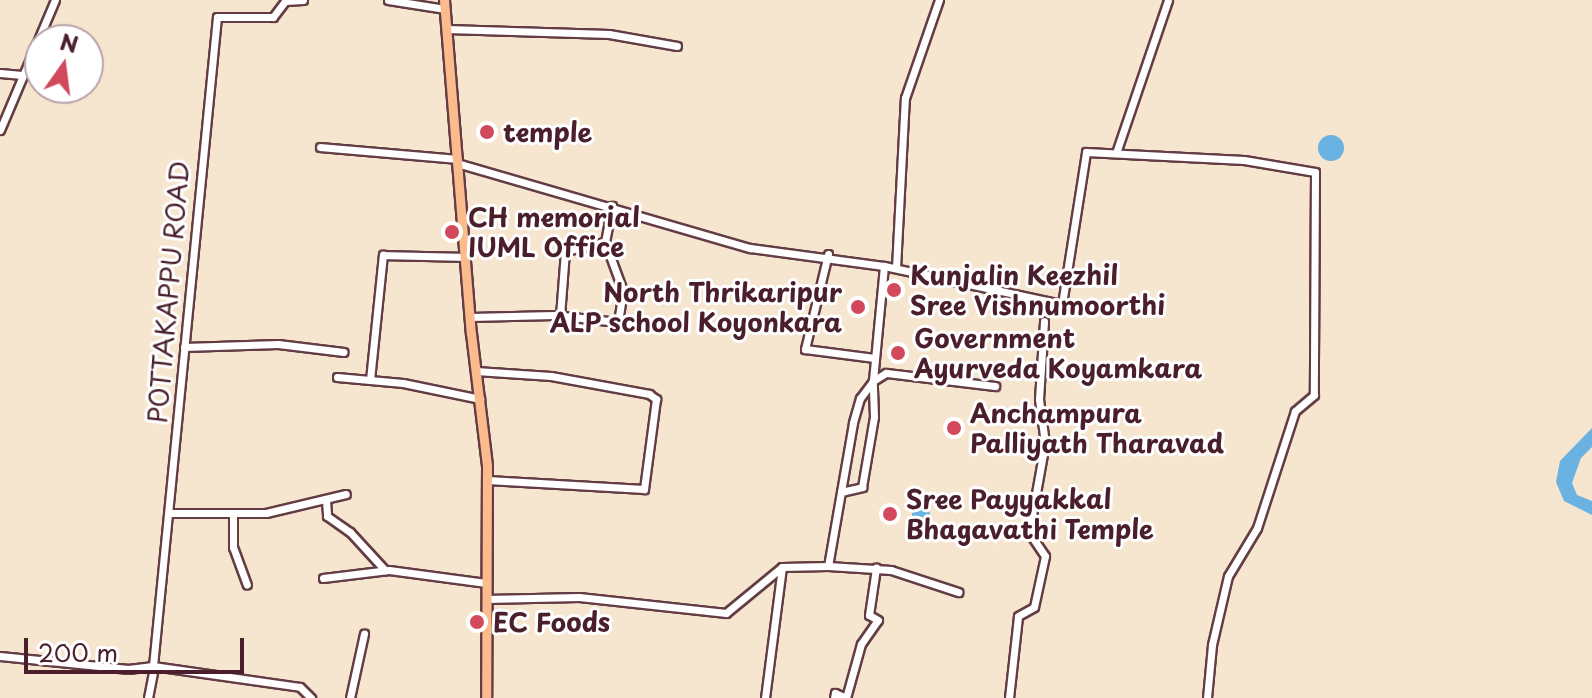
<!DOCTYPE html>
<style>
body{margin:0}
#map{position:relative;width:1592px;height:698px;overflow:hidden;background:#f6e5cf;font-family:"Playpen Sans",sans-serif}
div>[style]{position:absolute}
.water>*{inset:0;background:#6ab2e1}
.round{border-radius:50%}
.roads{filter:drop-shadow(2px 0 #643d44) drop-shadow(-2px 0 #643d44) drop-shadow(0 2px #643d44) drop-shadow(0 -2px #643d44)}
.minor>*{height:7px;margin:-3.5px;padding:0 3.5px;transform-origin:3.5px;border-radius:3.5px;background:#fff}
.major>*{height:9px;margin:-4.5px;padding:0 4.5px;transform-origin:4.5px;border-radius:4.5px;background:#fbbb8c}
.dots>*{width:22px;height:22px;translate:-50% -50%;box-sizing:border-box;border:4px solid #fff;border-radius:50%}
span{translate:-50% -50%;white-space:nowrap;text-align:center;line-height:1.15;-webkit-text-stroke:6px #fff;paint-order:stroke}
.poi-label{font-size:26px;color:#4a1f2b;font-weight:700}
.left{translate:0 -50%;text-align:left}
.right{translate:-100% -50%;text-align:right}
.street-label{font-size:26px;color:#4a1f2b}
.north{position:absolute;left:24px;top:24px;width:80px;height:80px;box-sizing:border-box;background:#fff;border:2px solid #b7a5aa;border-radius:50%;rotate:14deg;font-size:22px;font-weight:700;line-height:32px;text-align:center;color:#4a1f2b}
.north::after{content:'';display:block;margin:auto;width:28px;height:36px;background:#d1495b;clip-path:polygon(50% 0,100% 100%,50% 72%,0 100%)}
.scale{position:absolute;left:24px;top:638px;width:220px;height:36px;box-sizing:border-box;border:4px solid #4a1f2b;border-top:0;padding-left:10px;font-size:24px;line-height:28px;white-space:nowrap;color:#4a1f2b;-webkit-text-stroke:6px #fff;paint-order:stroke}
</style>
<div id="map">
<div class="water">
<i class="round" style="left:1318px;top:135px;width:26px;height:26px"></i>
<i style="clip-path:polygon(1592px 428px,1592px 447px,1581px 458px,1572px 483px,1577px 495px,1592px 501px,1592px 515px,1564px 501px,1556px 482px,1560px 461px)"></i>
<i class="round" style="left:912px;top:506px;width:18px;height:18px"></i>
</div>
<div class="roads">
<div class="minor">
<i style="left:388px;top:0;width:58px;rotate:9deg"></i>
<i style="left:447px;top:29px;width:162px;rotate:1.8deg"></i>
<i style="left:609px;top:34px;width:69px;rotate:10deg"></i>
<i style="left:0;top:73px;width:22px;rotate:5deg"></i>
<i style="left:0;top:130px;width:141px;rotate:-67.1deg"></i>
<i style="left:320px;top:147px;width:138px;rotate:5deg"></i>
<i style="left:1117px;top:150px;width:158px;rotate:-71.2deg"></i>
<i style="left:457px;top:163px;width:305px;rotate:16.2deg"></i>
<i style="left:750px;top:248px;width:135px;rotate:7.7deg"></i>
<i style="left:884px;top:266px;width:116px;rotate:95.5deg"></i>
<i style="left:873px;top:381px;width:21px;rotate:127deg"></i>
<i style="left:860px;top:398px;width:26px;rotate:106deg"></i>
<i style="left:853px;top:423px;width:145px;rotate:99.9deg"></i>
<i style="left:828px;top:566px;width:46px;rotate:178.8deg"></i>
<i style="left:782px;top:567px;width:132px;rotate:97.4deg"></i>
<i style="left:828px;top:254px;width:98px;rotate:103.6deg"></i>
<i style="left:805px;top:349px;width:70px;rotate:7.4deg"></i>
<i style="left:884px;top:266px;width:182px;rotate:12.1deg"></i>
<i style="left:1062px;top:304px;width:154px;rotate:-81deg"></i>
<i style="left:1086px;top:152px;width:158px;rotate:2.9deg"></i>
<i style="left:1244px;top:160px;width:72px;rotate:9.6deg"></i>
<i style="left:1315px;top:172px;width:223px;rotate:90.3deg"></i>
<i style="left:1314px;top:395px;width:25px;rotate:140deg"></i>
<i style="left:1295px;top:411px;width:123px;rotate:108deg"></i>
<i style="left:1257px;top:528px;width:56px;rotate:121.1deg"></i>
<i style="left:1228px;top:576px;width:71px;rotate:103.1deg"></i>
<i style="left:1212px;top:645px;width:53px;rotate:95.4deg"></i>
<i style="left:896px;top:268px;width:170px;rotate:-87deg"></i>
<i style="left:905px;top:98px;width:104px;rotate:-70.9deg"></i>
<i style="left:560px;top:316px;width:65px;rotate:-85.6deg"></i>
<i style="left:565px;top:251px;width:41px;rotate:-12.7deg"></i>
<i style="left:605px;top:242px;width:37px;rotate:-79deg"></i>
<i style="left:470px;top:317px;width:84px;rotate:-1.4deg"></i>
<i style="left:554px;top:315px;width:64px;rotate:6.2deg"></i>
<i style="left:618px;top:322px;width:31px;rotate:-81deg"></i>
<i style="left:623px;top:291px;width:52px;rotate:-110.2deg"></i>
<i style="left:184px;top:347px;width:94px;rotate:-1.8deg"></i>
<i style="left:278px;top:344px;width:66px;rotate:6.9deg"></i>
<i style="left:476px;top:371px;width:75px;rotate:3.8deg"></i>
<i style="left:551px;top:376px;width:100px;rotate:10.4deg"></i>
<i style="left:649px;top:394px;width:9px;rotate:36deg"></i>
<i style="left:656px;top:399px;width:91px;rotate:97.6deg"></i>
<i style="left:644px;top:489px;width:157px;rotate:-176.7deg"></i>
<i style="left:337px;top:377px;width:66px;rotate:5.2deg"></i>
<i style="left:403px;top:383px;width:79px;rotate:11.7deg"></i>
<i style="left:370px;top:380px;width:126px;rotate:-84.1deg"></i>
<i style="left:383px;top:255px;width:82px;rotate:1.4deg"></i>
<i style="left:841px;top:492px;width:22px;rotate:-13deg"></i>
<i style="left:862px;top:487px;width:71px;rotate:-80.3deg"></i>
<i style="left:874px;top:417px;width:36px;rotate:-92deg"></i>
<i style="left:873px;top:381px;width:15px;rotate:-32deg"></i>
<i style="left:886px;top:373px;width:110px;rotate:6.8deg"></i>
<i style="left:326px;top:500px;width:16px;rotate:86deg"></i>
<i style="left:327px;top:516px;width:28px;rotate:35deg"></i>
<i style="left:350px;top:532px;width:52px;rotate:47.4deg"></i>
<i style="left:170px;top:513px;width:96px"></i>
<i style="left:266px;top:513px;width:82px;rotate:-13.4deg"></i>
<i style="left:233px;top:514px;width:33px;rotate:90deg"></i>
<i style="left:233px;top:547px;width:40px;rotate:69.8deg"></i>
<i style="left:828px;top:566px;width:63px;rotate:3.6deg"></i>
<i style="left:891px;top:570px;width:71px;rotate:18.2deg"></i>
<i style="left:323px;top:578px;width:66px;rotate:-6.9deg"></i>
<i style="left:389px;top:570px;width:98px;rotate:7.6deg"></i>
<i style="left:486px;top:599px;width:93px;rotate:-1.2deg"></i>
<i style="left:579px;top:597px;width:148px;rotate:6.2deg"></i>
<i style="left:726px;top:613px;width:72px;rotate:-39.4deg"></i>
<i style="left:0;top:656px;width:129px;rotate:5.8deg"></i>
<i style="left:128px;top:669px;width:25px;rotate:-7deg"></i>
<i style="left:153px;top:666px;width:148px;rotate:8.1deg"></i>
<i style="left:300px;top:687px;width:16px;rotate:45deg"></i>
<i style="left:153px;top:666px;width:652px;rotate:-84.37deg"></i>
<i style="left:217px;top:17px;width:56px"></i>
<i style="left:273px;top:17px;width:20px;rotate:-53deg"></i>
<i style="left:285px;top:1px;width:18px;rotate:-3deg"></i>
<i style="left:148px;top:698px;width:31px;rotate:-79deg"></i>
<i style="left:350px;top:698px;width:66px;rotate:-77.7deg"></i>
<i style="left:834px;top:698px;width:5px;rotate:-79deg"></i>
<i style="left:835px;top:693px;width:12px;rotate:24deg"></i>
<i style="left:846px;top:698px;width:56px;rotate:-74.5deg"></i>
<i style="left:861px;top:644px;width:29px;rotate:-55deg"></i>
<i style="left:878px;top:620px;width:10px;rotate:-151deg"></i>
<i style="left:869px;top:615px;width:48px;rotate:-81.5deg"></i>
<i style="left:1009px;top:698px;width:82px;rotate:-83.7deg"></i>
<i style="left:1018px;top:616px;width:18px;rotate:-29deg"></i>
<i style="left:1034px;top:607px;width:52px;rotate:-77.8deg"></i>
<i style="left:1045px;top:556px;width:29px;rotate:-124deg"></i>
<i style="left:1029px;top:532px;width:90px;rotate:-79.8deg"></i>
<i style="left:1045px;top:443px;width:44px;rotate:-97.8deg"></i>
<i style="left:1039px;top:399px;width:78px;rotate:-86.3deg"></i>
</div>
<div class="major">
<i style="left:444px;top:0;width:334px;rotate:85.4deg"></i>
<i style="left:471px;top:333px;width:133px;rotate:83.1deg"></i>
<i style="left:487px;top:465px;width:233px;rotate:90.2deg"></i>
</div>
</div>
<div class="dots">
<i style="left:487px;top:132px;background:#d1495b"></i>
<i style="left:452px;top:232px;background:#d1495b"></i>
<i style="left:894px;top:290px;background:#d1495b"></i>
<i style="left:858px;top:307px;background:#d1495b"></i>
<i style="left:898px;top:353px;background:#d1495b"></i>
<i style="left:954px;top:428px;background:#d1495b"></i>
<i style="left:890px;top:514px;background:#d1495b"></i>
<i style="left:477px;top:622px;background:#d1495b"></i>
</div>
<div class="poi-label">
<span class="left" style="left:503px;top:132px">temple</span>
<span class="left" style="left:468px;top:232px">CH memorial<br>IUML Office</span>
<span class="left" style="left:910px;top:290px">Kunjalin Keezhil<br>Sree Vishnumoorthi</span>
<span class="right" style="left:842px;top:307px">North Thrikaripur<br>ALP school Koyonkara</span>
<span class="left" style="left:914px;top:353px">Government<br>Ayurveda Koyamkara</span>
<span class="left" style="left:970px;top:428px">Anchampura<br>Palliyath Tharavad</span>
<span class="left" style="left:906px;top:514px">Sree Payyakkal<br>Bhagavathi Temple</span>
<span class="left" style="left:493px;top:622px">EC Foods</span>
</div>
<div class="street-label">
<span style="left:168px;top:292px;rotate:-85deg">POTTAKAPPU ROAD</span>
</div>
<div class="north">N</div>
<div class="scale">200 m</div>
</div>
